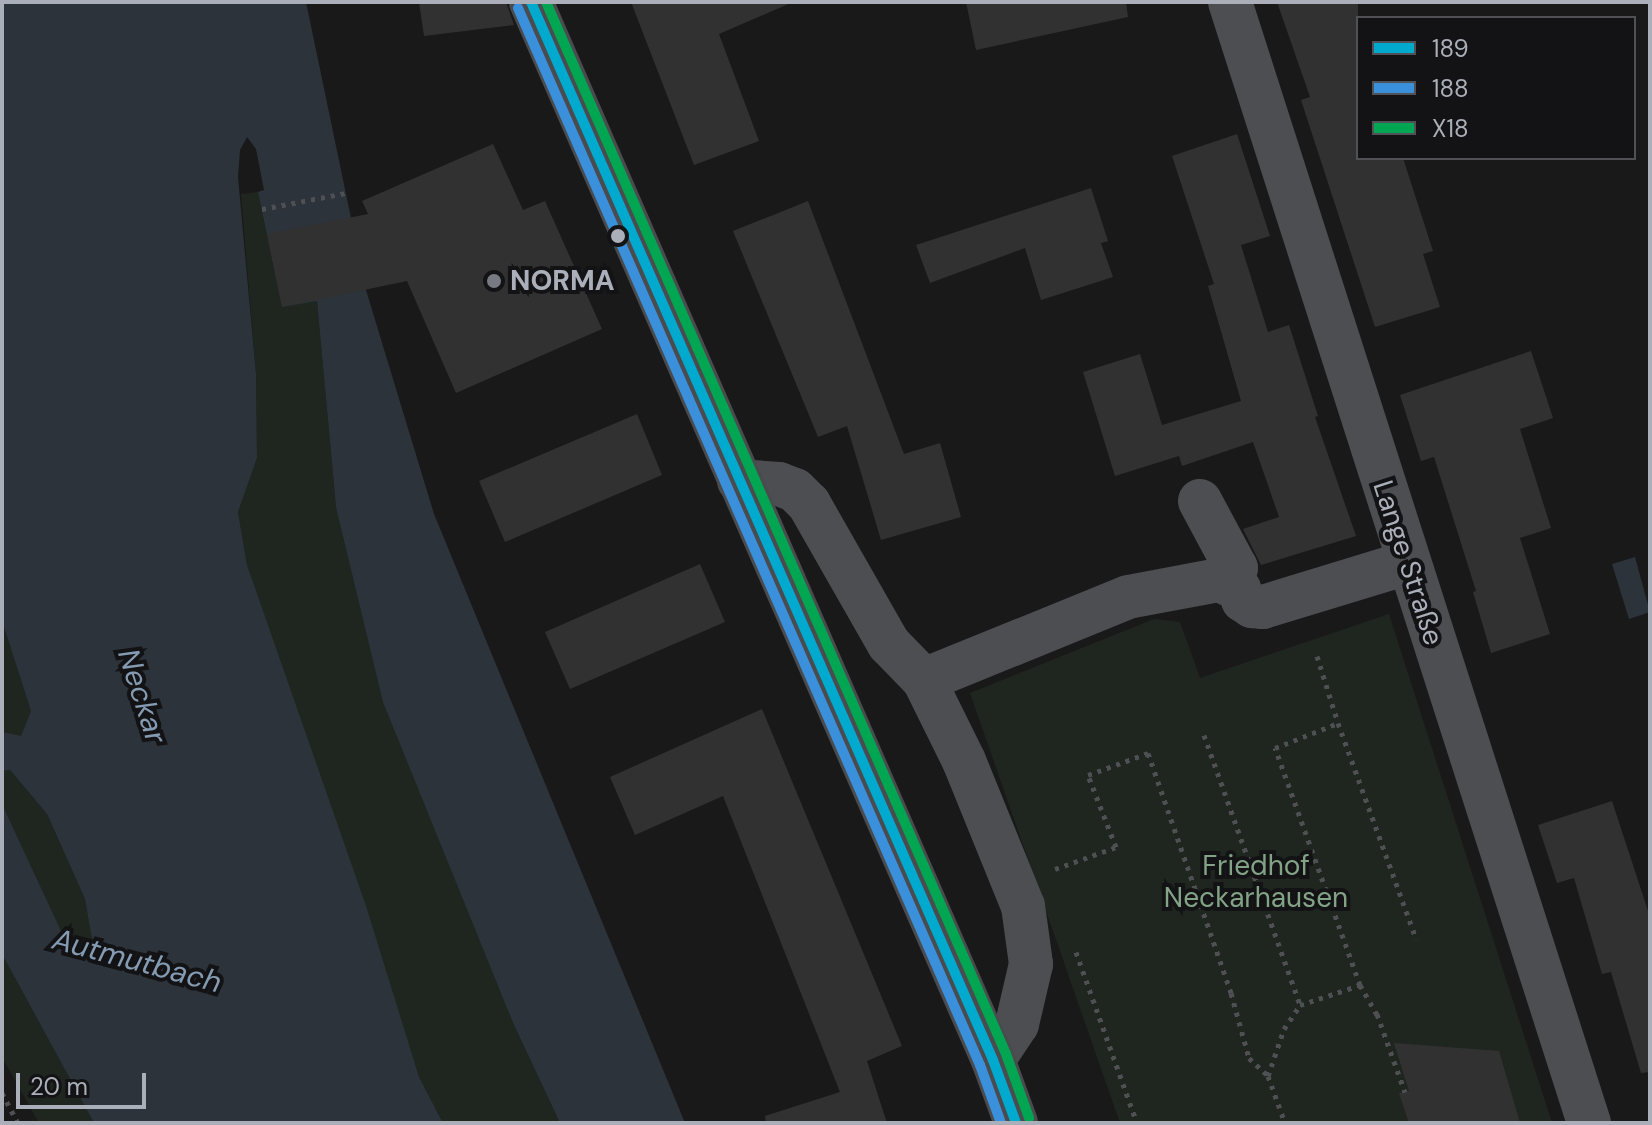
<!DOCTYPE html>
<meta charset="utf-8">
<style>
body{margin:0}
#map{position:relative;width:1652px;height:1125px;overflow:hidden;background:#191919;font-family:"DM Sans",sans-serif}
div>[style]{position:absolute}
.green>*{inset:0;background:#1f2620}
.water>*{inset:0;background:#2c333a}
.building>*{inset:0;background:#313131}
.path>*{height:5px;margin-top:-2.5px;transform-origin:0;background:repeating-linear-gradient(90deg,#4f5053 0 4px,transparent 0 10px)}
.minor>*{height:44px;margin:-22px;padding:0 22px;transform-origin:22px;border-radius:22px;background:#4d4e52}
.major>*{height:44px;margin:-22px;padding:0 22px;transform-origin:22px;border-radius:22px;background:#4a4b4e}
.bus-1>*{height:10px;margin:-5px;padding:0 5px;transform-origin:5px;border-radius:5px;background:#00a9ce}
.bus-2>*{height:10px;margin:-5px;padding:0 5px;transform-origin:5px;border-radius:5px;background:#3a90db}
.bus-3>*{height:10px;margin:-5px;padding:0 5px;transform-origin:5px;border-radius:5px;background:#00a651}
.dots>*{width:22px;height:22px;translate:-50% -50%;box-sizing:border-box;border:4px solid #131315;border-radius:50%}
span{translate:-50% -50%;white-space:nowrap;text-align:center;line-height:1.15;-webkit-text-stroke:8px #131315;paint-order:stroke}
.poi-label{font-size:28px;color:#abafb9;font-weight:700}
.left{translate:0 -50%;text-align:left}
.street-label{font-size:28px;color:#abafb9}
.park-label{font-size:28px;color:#83a386}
.water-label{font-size:30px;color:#849bb2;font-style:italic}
.frame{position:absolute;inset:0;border:4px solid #abafb9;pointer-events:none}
.legend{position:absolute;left:1356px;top:16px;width:280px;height:144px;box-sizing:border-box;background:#131315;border:2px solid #505157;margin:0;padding:10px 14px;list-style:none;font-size:24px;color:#abafb9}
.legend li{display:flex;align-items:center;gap:16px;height:40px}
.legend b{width:40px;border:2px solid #505157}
.scale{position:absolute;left:16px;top:1073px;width:130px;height:36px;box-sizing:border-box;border:4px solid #abafb9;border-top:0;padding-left:10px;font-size:24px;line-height:28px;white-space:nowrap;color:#abafb9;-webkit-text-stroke:6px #131315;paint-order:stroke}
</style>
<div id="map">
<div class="green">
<i style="clip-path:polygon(258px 192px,282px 307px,317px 300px,336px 507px,514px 1025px,560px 1123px,443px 1123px,419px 1077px,247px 565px,238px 512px,257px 457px,256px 374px,241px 194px)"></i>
<i style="clip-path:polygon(1389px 614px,1552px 1123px,1120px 1123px,970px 693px,1154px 619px,1180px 622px,1200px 678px)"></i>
<i style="clip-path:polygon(2px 621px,31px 711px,21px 737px,2px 732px)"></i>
<i style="clip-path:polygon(10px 770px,47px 814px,85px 899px,92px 940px,61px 932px,2px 804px,2px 771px)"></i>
<i style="clip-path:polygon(2px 954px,94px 1123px,39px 1123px,2px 1057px)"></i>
</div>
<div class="water">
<i style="clip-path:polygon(2px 2px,306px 2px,366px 290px,434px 514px,685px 1123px,560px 1123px,514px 1025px,383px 702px,336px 507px,317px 301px,282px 307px,258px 192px,264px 190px,256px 149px,247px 137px,240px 150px,238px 177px,256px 374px,257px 458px,238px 512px,247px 565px,366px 906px,419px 1077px,443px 1123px,94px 1123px,2px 954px,2px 804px,61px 931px,92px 940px,85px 899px,47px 814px,10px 770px,2px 771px,2px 732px,21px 736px,31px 711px,2px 621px)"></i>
<i style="clip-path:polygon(1635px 557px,1650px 612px,1629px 619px,1612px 564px)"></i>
</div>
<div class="building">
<i style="clip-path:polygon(419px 2px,506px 2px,514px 25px,424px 36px)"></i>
<i style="clip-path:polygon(631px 2px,793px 2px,719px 34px,759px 141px,694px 165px)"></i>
<i style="clip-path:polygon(966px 2px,1126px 2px,1128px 17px,976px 50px)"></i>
<i style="clip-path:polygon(1277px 2px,1358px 2px,1358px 158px,1403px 158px,1433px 251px,1423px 254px,1440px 307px,1375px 327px,1301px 100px,1310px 97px)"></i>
<i style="clip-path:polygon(1237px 134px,1270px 236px,1241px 245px,1268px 332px,1289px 325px,1318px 416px,1315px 417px,1356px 536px,1261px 565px,1243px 529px,1279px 517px,1253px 442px,1182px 466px,1179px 456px,1115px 476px,1083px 372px,1140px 354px,1162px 425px,1241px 401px,1208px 286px,1214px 284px,1172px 156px)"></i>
<i style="clip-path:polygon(493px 144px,523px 210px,545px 201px,602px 329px,456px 393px,407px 281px,282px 307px,267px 234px,368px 214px,362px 201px)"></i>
<i style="clip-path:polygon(1091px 188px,1108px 241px,1101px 243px,1113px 277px,1041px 300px,1025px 248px,930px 283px,916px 245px)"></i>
<i style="clip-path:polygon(808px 201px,904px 454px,940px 443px,961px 517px,881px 540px,847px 426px,818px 437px,733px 231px)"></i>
<i style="clip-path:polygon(1531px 351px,1553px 418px,1520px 429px,1551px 528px,1520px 538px,1550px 634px,1491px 653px,1473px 592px,1476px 591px,1434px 457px,1421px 461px,1400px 395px)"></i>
<i style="clip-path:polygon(637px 414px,662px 475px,505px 542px,479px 481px)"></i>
<i style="clip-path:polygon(700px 564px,725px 622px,570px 689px,545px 632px)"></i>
<i style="clip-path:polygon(762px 709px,902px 1046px,867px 1061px,887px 1123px,766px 1123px,765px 1116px,840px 1092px,723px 796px,635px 835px,610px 777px)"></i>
<i style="clip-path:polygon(1612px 801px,1650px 917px,1650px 1072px,1641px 1073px,1611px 972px,1602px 974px,1574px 878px,1557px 883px,1538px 825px)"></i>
<i style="clip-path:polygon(1394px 1043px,1499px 1051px,1520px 1123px,1409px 1123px,1399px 1093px,1409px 1091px)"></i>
</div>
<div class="path">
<i style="left:262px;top:209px;width:86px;rotate:-10.8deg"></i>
<i style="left:1317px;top:656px;width:70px;rotate:72.6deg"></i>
<i style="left:1204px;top:735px;width:287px;rotate:70.4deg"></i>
<i style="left:1055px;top:869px;width:65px;rotate:-19.8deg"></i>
<i style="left:1116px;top:847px;width:77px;rotate:-111.3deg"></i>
<i style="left:1088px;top:775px;width:64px;rotate:-20.1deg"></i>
<i style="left:1148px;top:753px;width:254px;rotate:70.9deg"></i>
<i style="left:1231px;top:993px;width:67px;rotate:74.5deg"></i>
<i style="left:1249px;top:1058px;width:26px;rotate:43deg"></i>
<i style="left:1268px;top:1076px;width:50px;rotate:70.1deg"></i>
<i style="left:1076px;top:952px;width:182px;rotate:70.4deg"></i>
<i style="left:1360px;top:985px;width:34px;rotate:60deg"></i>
<i style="left:1377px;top:1014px;width:83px;rotate:70.3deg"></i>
<i style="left:1268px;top:1076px;width:50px;rotate:-71.2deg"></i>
<i style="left:1284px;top:1029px;width:29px;rotate:-56deg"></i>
<i style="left:1300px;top:1005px;width:63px;rotate:-18.4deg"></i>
<i style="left:1360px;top:985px;width:252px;rotate:-109.7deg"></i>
<i style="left:1275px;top:748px;width:68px;rotate:-21.6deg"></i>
<i style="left:1338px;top:723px;width:230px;rotate:70.1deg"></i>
<i style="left:2px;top:1093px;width:34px;rotate:62deg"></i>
</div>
<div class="minor">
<i style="left:1230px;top:2px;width:1177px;rotate:72.24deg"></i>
<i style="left:739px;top:481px;width:40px;rotate:4.3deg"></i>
<i style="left:779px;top:484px;width:17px;rotate:21deg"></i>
<i style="left:795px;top:490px;width:20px;rotate:45deg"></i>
<i style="left:809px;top:504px;width:161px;rotate:60.3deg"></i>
<i style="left:889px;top:644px;width:50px;rotate:45.8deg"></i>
<i style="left:924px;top:680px;width:220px;rotate:-22.1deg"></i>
<i style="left:1128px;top:597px;width:93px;rotate:-10.6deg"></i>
<i style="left:1219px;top:580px;width:22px;rotate:24deg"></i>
<i style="left:1239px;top:589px;width:12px;rotate:70deg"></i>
<i style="left:1243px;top:600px;width:11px;rotate:34deg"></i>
<i style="left:1252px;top:606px;width:11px;rotate:5deg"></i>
<i style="left:1263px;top:607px;width:151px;rotate:-17deg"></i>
<i style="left:1200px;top:501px;width:76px;rotate:61.8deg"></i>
<i style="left:1236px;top:568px;width:16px;rotate:112deg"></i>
<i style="left:924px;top:680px;width:90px;rotate:63.7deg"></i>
<i style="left:964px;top:761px;width:157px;rotate:67.9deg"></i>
<i style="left:1023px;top:906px;width:59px;rotate:82.1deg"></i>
<i style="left:1031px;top:964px;width:62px;rotate:103.1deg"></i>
<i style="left:1017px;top:1024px;width:43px;rotate:123.7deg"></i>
</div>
<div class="major">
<i style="left:531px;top:2px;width:1154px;rotate:66.41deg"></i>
<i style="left:993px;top:1060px;width:67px;rotate:69.9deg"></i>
</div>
<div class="bus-1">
<i style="left:531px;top:2px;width:1154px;rotate:66.41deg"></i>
<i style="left:993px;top:1060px;width:67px;rotate:69.9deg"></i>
</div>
<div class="bus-2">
<i style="left:518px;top:8px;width:1154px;rotate:66.39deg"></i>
<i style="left:980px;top:1065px;width:62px;rotate:70.1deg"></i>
</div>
<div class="bus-3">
<i style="left:546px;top:2px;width:1148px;rotate:66.38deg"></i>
<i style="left:1006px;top:1054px;width:68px;rotate:70.2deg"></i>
</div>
<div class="dots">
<i style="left:618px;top:236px;background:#abafb9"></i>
<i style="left:494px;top:281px;background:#787a81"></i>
</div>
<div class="poi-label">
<span class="left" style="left:510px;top:281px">NORMA</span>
</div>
<div class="street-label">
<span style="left:1408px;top:563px;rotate:72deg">Lange Straße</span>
</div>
<div class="park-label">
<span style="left:1256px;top:882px">Friedhof<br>Neckarhausen</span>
</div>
<div class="water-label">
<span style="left:142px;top:696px;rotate:72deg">Neckar</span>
<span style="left:137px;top:961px;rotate:15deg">Autmutbach</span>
</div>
<div class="frame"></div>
<ul class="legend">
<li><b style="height:10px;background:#00a9ce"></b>189</li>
<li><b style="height:10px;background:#3a90db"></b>188</li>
<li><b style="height:10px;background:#00a651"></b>X18</li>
</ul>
<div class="scale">20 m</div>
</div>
